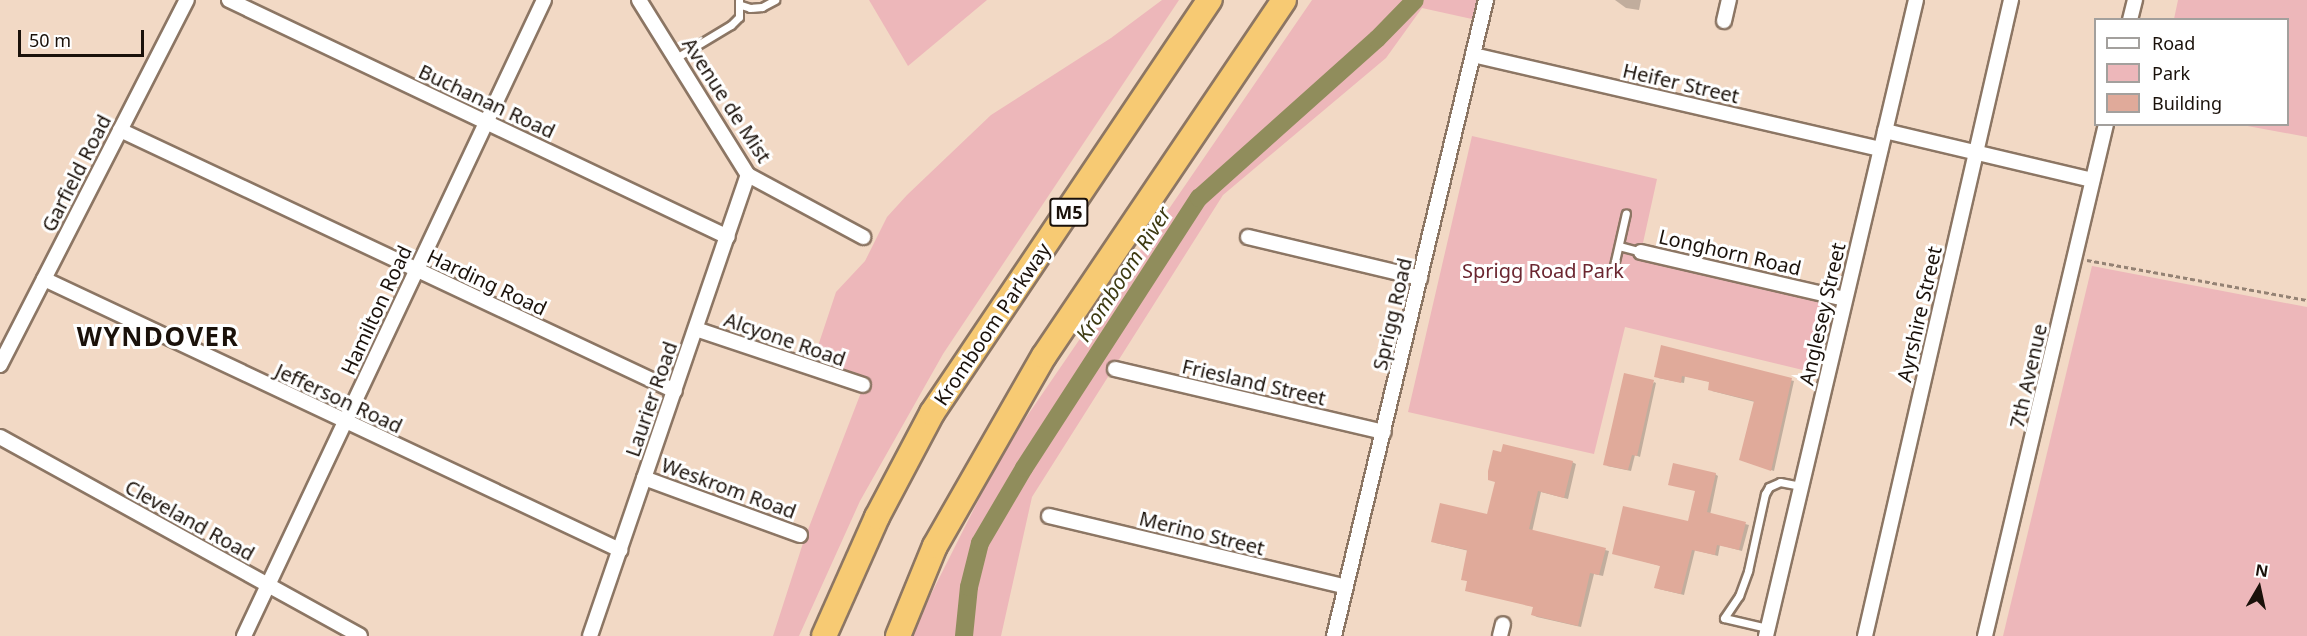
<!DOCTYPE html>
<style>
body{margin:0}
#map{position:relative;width:2307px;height:636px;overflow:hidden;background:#f2d9c5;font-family:"Noto Sans",sans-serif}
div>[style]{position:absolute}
.green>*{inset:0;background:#edb7ba}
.shadow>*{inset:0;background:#0003}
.canal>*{height:18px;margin:-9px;padding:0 9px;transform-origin:9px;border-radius:9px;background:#908d5c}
.building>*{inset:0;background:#e0aa9a}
.path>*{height:3px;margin-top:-1.5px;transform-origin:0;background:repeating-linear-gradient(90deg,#948274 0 4.5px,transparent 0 7.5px)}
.roads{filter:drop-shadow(2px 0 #8c7664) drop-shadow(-2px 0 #8c7664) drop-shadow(0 2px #8c7664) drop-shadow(0 -2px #8c7664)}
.lane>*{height:7px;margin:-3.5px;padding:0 3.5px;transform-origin:3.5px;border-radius:3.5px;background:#fff}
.street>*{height:14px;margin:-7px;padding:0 7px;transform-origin:7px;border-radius:7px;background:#fff}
.highway>*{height:24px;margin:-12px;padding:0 12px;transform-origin:12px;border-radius:12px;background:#f7ca73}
span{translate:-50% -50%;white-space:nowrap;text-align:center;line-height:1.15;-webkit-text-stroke:6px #fff;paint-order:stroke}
.shield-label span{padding:2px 4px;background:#fff;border:2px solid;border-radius:4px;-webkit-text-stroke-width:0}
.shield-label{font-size:18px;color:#1a110a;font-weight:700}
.street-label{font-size:20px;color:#1a110a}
.park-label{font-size:20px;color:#6b2630}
.water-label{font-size:21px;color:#3d3a11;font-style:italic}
.district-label{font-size:26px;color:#1a110a;font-weight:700;letter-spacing:1.5px}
.legend{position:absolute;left:2094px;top:18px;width:195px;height:108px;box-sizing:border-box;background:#fff;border:2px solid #a3a09d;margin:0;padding:8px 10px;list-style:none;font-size:18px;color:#1a110a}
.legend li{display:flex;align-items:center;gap:12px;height:30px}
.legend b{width:30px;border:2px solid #a3a09d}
.north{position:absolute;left:2229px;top:558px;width:60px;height:60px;-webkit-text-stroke:4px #fff;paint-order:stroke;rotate:9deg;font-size:16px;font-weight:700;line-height:24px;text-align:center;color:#1a110a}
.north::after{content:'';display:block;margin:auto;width:21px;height:27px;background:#1a110a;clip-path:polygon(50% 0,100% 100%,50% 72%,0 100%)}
.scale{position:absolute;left:18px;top:30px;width:126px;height:27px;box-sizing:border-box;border:3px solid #1a110a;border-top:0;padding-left:8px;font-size:18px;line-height:21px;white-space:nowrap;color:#1a110a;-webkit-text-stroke:4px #fff;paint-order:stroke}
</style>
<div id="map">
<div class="green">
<i style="clip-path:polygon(869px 0,987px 0,908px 66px)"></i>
<i style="clip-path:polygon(1162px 0,1179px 0,943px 354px,860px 501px,799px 636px,773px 636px,804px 540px,867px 377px,814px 358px,836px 292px,865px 261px,887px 217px,907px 195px,991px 115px,1111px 38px)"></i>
<i style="clip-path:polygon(1312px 0,1486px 0,1481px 21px,1422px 8px,1386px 58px,1223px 195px,1032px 497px,1001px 636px,910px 636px,990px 477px,1023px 422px)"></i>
<i style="clip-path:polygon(2178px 0,2307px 0,2307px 137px,2242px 125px,2288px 124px,2288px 20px,2174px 19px)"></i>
<i style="clip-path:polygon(1472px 136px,1657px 179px,1641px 252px,1824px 294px,1807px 371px,1625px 327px,1594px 454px,1408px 412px)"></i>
<i style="clip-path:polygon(2092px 266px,2307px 307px,2307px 636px,2003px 636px)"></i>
</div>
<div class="shadow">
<i style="clip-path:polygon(1615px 0,1641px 0,1639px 10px,1626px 8px)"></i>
<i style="clip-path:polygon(1662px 347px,1794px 381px,1774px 471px,1744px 461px,1755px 402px,1712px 391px,1711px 382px,1685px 376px,1684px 383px,1658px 378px)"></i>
<i style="clip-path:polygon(1654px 382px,1656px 383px,1640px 457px,1635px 455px,1631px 471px,1607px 466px)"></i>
<i style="clip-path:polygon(1572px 462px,1576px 464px,1568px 499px,1541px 492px,1532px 532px,1609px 551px,1603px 576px,1594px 574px,1581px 627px,1537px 617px,1533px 615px,1535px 607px,1467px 590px,1469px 582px,1463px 579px,1469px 551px,1436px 543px,1488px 516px)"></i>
<i style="clip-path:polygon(1715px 474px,1718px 476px,1710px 515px,1749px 525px,1742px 551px,1720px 545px,1718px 556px,1695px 550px,1684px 595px,1659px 589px,1661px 566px,1613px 553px,1689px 523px)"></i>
</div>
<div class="canal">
<i style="left:964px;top:636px;width:49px;rotate:-84.2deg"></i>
<i style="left:969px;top:587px;width:45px;rotate:-76deg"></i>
<i style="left:980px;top:543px;width:87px;rotate:-59.6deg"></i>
<i style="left:1024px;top:468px;width:322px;rotate:-57.1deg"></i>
<i style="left:1199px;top:198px;width:239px;rotate:-41.8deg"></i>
<i style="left:1377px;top:39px;width:54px;rotate:-45.7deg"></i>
</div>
<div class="building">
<i style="clip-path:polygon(1661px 345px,1792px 378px,1771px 471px,1739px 460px,1754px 401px,1708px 390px,1709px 382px,1682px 376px,1681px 383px,1654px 377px)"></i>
<i style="clip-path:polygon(1624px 373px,1654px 380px,1637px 456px,1632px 455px,1628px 470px,1603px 465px)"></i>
<i style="clip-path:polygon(1503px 444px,1573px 461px,1564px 498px,1538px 491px,1529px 529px,1606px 548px,1599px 575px,1590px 573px,1578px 626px,1531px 615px,1533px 607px,1465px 591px,1467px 581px,1461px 580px,1467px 550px,1431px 542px,1440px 503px,1487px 514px,1495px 482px,1488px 480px,1488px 471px,1493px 450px,1501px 452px)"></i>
<i style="clip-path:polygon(1673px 463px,1716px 473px,1707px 512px,1746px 522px,1739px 550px,1717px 545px,1715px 555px,1692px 550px,1681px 594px,1654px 588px,1660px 566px,1612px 554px,1623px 506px,1688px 521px,1695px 491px,1668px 485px)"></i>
</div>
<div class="path">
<i style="left:2087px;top:260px;width:224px;rotate:10.3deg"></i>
</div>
<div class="roads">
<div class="lane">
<i style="left:741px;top:5px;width:9px;rotate:18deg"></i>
<i style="left:750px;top:8px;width:12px;rotate:-5deg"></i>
<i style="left:762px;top:7px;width:15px;rotate:-28deg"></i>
<i style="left:676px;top:58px;width:64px;rotate:-31deg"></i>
<i style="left:731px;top:25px;width:11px;rotate:-45deg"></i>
<i style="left:739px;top:17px;width:17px;rotate:-90deg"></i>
<i style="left:1619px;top:246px;width:23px;rotate:15deg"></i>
<i style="left:1613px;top:270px;width:58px;rotate:-77.2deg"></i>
<i style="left:1767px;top:628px;width:44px;rotate:-166.9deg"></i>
<i style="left:1724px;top:618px;width:27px;rotate:-56deg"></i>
<i style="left:1739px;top:596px;width:27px;rotate:-70deg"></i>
<i style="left:1748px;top:571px;width:79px;rotate:-77.6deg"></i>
<i style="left:1765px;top:494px;width:8px;rotate:-60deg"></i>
<i style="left:1769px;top:487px;width:12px;rotate:-24deg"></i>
<i style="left:1780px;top:482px;width:21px;rotate:11deg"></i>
</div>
<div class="street">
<i style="left:229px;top:0;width:552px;rotate:25.41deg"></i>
<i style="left:639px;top:0;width:206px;rotate:58.1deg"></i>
<i style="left:748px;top:175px;width:131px;rotate:28.3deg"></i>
<i style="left:2130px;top:20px;width:21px;rotate:-76deg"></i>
<i style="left:1724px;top:21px;width:22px;rotate:-77deg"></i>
<i style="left:1473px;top:55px;width:418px;rotate:13deg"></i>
<i style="left:120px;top:130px;width:613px;rotate:25.19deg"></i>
<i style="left:1885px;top:131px;width:213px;rotate:13.3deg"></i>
<i style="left:1248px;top:237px;width:177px;rotate:13.4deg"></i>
<i style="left:1641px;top:252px;width:209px;rotate:13deg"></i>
<i style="left:44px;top:279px;width:637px;rotate:25.2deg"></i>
<i style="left:696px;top:329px;width:176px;rotate:18.5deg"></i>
<i style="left:0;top:365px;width:410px;rotate:-62.9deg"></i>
<i style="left:1115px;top:369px;width:276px;rotate:13.2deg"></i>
<i style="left:0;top:437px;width:411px;rotate:28.9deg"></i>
<i style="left:644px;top:478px;width:166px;rotate:20.1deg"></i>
<i style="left:1049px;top:516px;width:305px;rotate:13.4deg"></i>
<i style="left:244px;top:636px;width:703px;rotate:-64.75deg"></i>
<i style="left:590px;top:636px;width:487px;rotate:-71.1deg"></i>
<i style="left:1334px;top:636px;width:654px;rotate:-76.56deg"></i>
<i style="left:1500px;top:636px;width:12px;rotate:-76deg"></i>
<i style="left:1766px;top:636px;width:653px;rotate:-76.73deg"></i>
<i style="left:1865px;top:636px;width:653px;rotate:-77.07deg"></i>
<i style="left:1985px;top:636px;width:526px;rotate:-76.7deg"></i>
</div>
<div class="highway">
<i style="left:824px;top:636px;width:130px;rotate:-66deg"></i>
<i style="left:877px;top:517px;width:118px;rotate:-62.1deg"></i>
<i style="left:932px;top:413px;width:498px;rotate:-56.1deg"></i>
<i style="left:898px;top:636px;width:97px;rotate:-67.7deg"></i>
<i style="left:935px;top:546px;width:219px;rotate:-60.2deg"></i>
<i style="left:1044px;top:356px;width:429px;rotate:-56deg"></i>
</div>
</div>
<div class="shield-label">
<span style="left:1069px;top:212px">M5</span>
</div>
<div class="street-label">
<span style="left:1681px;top:83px;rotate:13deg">Heifer Street</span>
<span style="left:727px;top:100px;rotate:57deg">Avenue de Mist</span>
<span style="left:487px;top:101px;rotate:25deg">Buchanan Road</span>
<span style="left:76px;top:173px;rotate:-63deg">Garfield Road</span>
<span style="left:1730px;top:252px;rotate:13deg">Longhorn Road</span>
<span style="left:487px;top:282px;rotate:25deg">Harding Road</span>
<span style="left:376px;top:310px;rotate:-65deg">Hamilton Road</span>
<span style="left:1392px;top:314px;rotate:-77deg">Sprigg Road</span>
<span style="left:1822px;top:314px;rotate:-77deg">Anglesey Street</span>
<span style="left:1919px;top:314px;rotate:-77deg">Ayrshire Street</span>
<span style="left:992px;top:324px;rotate:-56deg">Kromboom Parkway</span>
<span style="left:785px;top:339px;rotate:19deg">Alcyone Road</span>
<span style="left:2028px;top:376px;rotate:-77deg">7th Avenue</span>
<span style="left:1254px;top:382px;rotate:13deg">Friesland Street</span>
<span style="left:339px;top:398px;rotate:25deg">Jefferson Road</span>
<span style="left:651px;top:399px;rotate:-71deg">Laurier Road</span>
<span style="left:729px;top:488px;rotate:20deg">Weskrom Road</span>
<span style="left:190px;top:520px;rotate:29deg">Cleveland Road</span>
<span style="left:1202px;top:533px;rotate:14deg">Merino Street</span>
</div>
<div class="park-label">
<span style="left:1543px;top:270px">Sprigg Road Park</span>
</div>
<div class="water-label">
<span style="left:1123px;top:274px;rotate:-57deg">Kromboom River</span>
</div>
<div class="district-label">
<span style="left:158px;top:337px">WYNDOVER</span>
</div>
<ul class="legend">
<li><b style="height:8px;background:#fff"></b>Road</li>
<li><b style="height:16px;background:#edb7ba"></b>Park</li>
<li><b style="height:16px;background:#e0aa9a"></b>Building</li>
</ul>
<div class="north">N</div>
<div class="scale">50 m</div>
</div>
